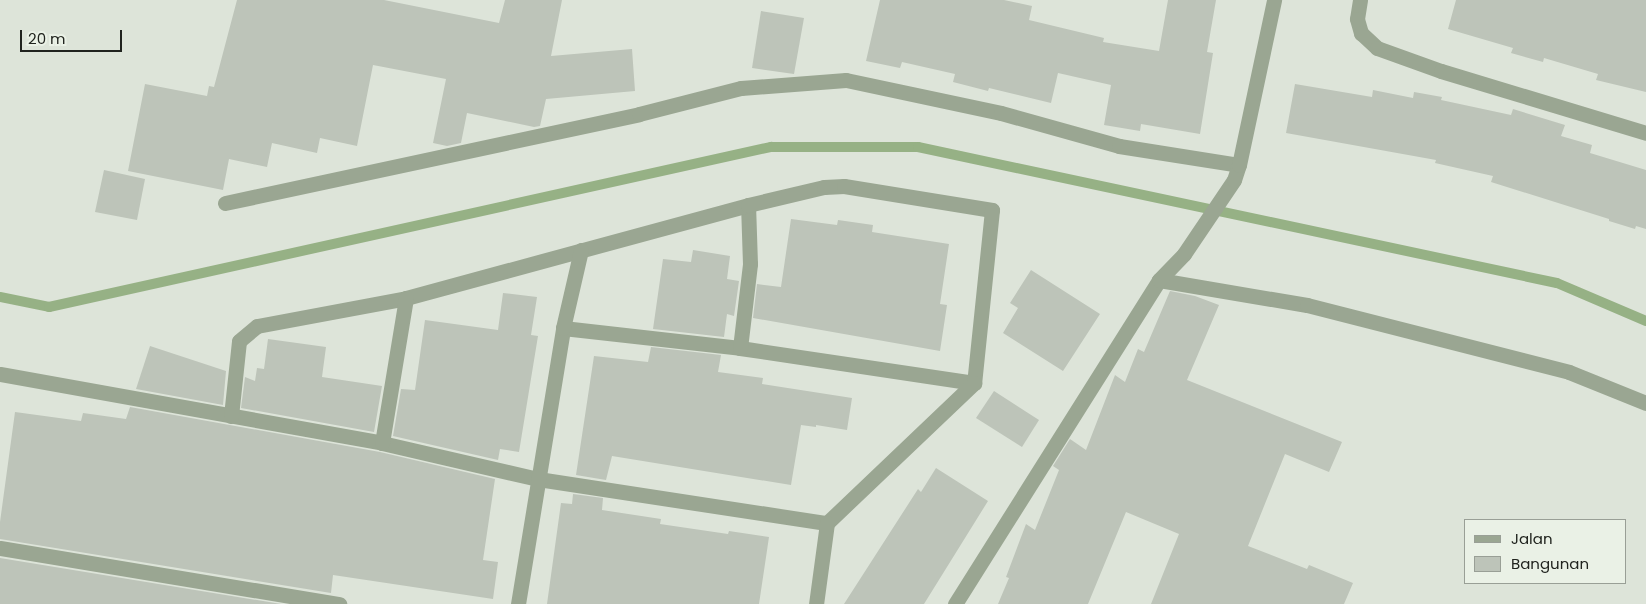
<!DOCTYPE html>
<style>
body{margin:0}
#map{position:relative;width:1646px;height:604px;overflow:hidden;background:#dde4d9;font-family:Poppins,sans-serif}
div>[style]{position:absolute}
.stream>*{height:10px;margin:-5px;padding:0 5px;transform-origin:5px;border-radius:5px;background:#96b185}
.building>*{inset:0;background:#bdc4b9}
.minor>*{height:15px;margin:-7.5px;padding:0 7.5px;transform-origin:7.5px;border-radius:7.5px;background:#9aa692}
span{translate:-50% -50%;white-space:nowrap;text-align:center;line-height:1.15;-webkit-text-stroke:4px #eaf1e6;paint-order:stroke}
.legend{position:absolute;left:1464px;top:519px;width:162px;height:65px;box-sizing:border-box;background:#eaf1e6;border:1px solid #999f96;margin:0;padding:6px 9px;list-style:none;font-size:15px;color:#20231e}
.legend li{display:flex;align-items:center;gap:10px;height:25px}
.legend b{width:25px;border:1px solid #999f96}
.scale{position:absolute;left:20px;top:30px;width:102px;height:22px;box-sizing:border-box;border:2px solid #20231e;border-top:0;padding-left:6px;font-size:15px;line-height:18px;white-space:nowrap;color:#20231e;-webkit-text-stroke:4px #eaf1e6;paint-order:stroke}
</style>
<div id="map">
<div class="stream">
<i style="left:0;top:297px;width:50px;rotate:11.5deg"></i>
<i style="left:49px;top:307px;width:740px;rotate:-12.5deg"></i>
<i style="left:771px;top:147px;width:147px"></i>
<i style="left:918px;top:147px;width:653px;rotate:12.02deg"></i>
<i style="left:1557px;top:283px;width:97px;rotate:23.1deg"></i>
</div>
<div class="building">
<i style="clip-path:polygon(237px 0,384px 0,499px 23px,505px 0,562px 0,551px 56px,632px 49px,635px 91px,546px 99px,540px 126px,534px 127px,467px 113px,461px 143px,447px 146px,433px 143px,446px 79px,373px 65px,357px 146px,320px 138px,317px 153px,272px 143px,267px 167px,229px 159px,223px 190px,128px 171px,145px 84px,207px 96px,209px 86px,214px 87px)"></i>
<i style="clip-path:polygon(880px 0,1004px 0,1032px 6px,1029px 20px,1104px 38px,1103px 42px,1159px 51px,1168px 0,1216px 0,1207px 52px,1213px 53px,1200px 134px,1141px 124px,1140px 131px,1104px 125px,1111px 85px,1058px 73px,1051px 103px,989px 88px,988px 91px,953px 82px,955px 74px,902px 62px,900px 68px,866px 61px)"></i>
<i style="clip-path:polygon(1456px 0,1646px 0,1646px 92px,1596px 80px,1598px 74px,1544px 58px,1543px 62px,1511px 53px,1513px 48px,1448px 29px)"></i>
<i style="clip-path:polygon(761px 11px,804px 18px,794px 74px,752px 68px)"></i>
<i style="clip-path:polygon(1295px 84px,1372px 97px,1373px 90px,1413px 98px,1414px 92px,1442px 97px,1441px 100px,1511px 115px,1513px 109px,1565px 125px,1561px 136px,1592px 145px,1590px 153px,1646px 170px,1646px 229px,1636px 226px,1635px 229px,1609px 221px,1609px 219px,1491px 182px,1493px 176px,1435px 163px,1436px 160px,1286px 133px)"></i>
<i style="clip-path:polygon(104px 170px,145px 179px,137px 220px,95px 212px)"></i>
<i style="clip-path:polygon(791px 219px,837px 225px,838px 220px,873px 225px,872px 232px,949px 244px,940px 304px,947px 305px,940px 351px,753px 318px,757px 284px,781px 287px)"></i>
<i style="clip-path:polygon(693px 250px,730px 256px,727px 279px,739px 281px,734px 316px,727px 314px,724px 337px,653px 329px,663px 259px,691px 262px)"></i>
<i style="clip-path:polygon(1031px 270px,1100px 314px,1063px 371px,1003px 333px,1018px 308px,1010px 303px)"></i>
<i style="clip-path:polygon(1170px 291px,1195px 296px,1219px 305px,1187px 380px,1342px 442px,1329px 472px,1285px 454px,1248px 546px,1307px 569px,1309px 565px,1353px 583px,1344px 604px,1151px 604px,1179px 534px,1126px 512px,1088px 604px,998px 604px,1009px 578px,1006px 577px,1026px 524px,1035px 530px,1059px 470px,1053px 466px,1070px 439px,1086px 450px,1115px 375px,1125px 382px,1138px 349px,1144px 352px)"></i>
<i style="clip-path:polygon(503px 293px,537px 297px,531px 335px,538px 336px,519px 452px,500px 449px,498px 460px,393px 436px,401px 389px,415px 390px,425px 320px,498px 330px)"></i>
<i style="clip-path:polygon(268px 339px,326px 347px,322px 377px,382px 386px,374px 432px,241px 408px,245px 377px,255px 381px,257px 368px,264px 369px)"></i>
<i style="clip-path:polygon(150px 346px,226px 371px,223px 405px,136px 389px)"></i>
<i style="clip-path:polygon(651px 347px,721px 355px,718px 372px,763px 378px,762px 384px,852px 398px,847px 430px,816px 425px,816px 427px,801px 425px,791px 485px,612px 456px,606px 480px,576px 475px,594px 356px,648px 362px)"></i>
<i style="clip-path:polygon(994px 391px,1039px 420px,1022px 447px,976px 418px)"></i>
<i style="clip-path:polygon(130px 407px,380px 452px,495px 479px,483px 560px,498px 562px,493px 599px,333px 575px,331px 593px,0 539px,0 522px,15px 412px,81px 421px,83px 413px,126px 419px)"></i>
<i style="clip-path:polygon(936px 468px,988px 501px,924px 604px,844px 604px,918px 489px,921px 492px)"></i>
<i style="clip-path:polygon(573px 494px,603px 498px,602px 510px,661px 519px,660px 524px,728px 534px,729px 531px,769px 537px,759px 604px,547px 604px,561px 503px,572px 504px)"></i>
<i style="clip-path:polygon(0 558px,281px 604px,0 604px)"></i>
</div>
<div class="minor">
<i style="left:1360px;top:0;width:19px;rotate:99deg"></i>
<i style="left:1357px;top:19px;width:15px;rotate:74deg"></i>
<i style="left:1361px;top:33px;width:22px;rotate:43deg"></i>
<i style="left:1377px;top:48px;width:68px;rotate:19.8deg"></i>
<i style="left:1441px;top:71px;width:214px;rotate:16.8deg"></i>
<i style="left:225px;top:203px;width:423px;rotate:-12.1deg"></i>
<i style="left:639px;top:114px;width:105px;rotate:-14.3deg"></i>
<i style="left:741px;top:88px;width:105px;rotate:-4.4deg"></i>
<i style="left:846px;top:80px;width:158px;rotate:12deg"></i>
<i style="left:1001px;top:113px;width:123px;rotate:15.6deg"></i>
<i style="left:1119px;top:146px;width:121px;rotate:9deg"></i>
<i style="left:1159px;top:280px;width:150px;rotate:9.6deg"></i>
<i style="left:1307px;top:305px;width:270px;rotate:14.3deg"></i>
<i style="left:1569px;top:372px;width:83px;rotate:21.9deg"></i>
<i style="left:563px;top:328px;width:178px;rotate:6.4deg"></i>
<i style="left:740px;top:348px;width:237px;rotate:8.5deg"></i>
<i style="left:740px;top:348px;width:85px;rotate:-83.2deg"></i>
<i style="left:750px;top:264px;width:59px;rotate:-91.9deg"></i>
<i style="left:0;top:374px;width:388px;rotate:10.2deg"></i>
<i style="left:382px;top:443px;width:160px;rotate:13deg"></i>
<i style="left:538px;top:479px;width:292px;rotate:8.7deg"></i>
<i style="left:231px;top:416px;width:75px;rotate:-83.9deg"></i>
<i style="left:239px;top:341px;width:23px;rotate:-40deg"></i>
<i style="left:257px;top:326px;width:152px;rotate:-10.6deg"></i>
<i style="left:406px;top:298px;width:354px;rotate:-15.2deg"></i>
<i style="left:748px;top:205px;width:78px;rotate:-13.3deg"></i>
<i style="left:824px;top:187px;width:20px;rotate:-3deg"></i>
<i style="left:844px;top:186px;width:150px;rotate:9.2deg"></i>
<i style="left:992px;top:210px;width:174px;rotate:95.9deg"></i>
<i style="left:974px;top:383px;width:203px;rotate:136.4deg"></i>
<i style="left:827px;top:523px;width:82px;rotate:97.7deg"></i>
<i style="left:382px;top:443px;width:147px;rotate:-80.6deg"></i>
<i style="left:0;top:548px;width:344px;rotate:9.4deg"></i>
<i style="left:518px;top:604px;width:280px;rotate:-80.7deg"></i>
<i style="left:563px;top:328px;width:80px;rotate:-77deg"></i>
<i style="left:955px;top:604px;width:383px;rotate:-57.8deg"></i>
<i style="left:1159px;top:280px;width:36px;rotate:-46deg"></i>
<i style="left:1184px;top:254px;width:89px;rotate:-56deg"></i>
<i style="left:1234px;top:180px;width:16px;rotate:-72deg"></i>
<i style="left:1239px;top:165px;width:169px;rotate:-78deg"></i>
</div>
<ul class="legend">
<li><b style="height:6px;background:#9aa692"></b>Jalan</li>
<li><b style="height:14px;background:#bdc4b9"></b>Bangunan</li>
</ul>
<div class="scale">20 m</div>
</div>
